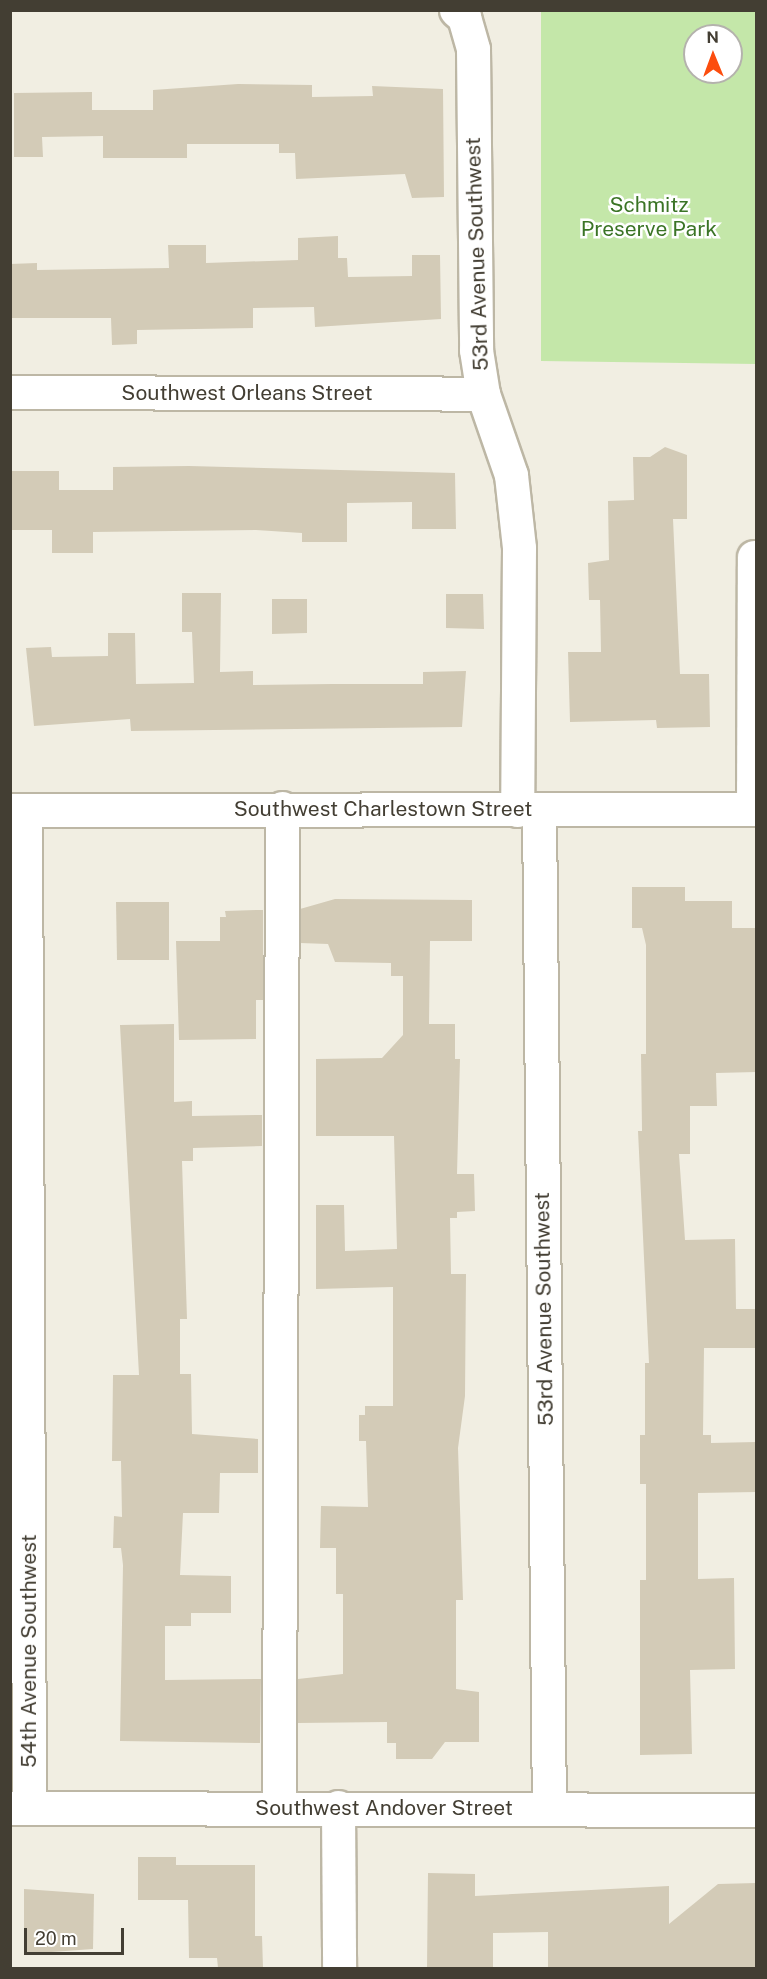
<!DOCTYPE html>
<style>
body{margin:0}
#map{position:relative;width:767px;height:1979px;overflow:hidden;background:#f1eee2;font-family:"Public Sans",sans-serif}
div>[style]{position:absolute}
.green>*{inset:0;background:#c4e7a9}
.building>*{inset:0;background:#d3cbb7}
.roads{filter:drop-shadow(2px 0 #bdb7a5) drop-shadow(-2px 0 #bdb7a5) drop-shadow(0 2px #bdb7a5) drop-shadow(0 -2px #bdb7a5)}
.minor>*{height:33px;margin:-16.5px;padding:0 16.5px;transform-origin:16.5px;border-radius:16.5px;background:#fff}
span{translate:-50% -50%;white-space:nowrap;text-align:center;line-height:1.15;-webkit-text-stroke:5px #fff;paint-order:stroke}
.park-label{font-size:21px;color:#3b7426}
.street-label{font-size:21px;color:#433e33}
.frame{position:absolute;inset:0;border:12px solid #433e33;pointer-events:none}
.north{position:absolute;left:683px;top:24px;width:60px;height:60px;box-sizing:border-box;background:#fff;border:2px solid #b4b2ad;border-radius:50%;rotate:359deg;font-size:16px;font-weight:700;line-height:24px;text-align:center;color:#433e33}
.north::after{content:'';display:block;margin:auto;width:21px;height:27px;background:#fc4d0e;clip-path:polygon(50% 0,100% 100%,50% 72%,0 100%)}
.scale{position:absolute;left:24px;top:1928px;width:100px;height:27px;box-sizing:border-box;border:3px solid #433e33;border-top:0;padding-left:8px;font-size:18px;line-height:21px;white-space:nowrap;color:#433e33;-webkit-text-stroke:4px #fff;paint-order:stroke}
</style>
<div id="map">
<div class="green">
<i style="clip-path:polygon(evenodd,541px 11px,756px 11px,756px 364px,541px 361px,541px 11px,695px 36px,731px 36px,731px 72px,695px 72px,695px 36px)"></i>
</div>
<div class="building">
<i style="clip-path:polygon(238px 84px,312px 85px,312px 97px,373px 96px,372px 86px,443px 89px,444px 197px,412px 198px,405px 174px,296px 179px,295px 153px,279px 153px,279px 144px,187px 144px,187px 158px,103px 158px,103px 136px,42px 137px,43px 157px,14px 157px,14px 93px,92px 92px,92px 110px,153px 110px,153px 90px)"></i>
<i style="clip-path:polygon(338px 236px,338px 258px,347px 258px,348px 277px,412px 276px,412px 255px,440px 255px,441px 319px,315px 327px,314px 307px,253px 308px,253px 328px,137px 330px,137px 344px,112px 345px,111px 318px,10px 318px,10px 264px,37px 263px,37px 270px,169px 268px,168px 245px,206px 245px,206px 263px,298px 260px,298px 238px)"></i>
<i style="clip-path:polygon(665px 447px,687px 455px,687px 519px,673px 519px,680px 674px,709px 674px,710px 727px,657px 728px,656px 720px,570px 722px,568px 652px,601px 652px,600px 600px,589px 600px,588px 563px,609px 560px,608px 501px,634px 500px,633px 457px,650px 457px)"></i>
<i style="clip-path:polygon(189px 466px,455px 473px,456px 529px,412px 529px,412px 502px,347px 503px,347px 542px,302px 542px,302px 533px,256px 530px,93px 532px,93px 553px,52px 553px,52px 530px,10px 530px,10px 471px,59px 471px,59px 490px,113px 490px,113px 467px)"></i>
<i style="clip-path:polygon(182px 593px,221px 593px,220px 672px,253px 671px,253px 685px,332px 684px,423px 684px,423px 672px,466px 671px,462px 727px,131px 731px,130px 719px,34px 726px,26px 648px,51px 647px,52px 657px,108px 656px,108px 633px,135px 633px,136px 684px,194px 683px,192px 632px,182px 632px)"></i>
<i style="clip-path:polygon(446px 594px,483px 594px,484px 629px,446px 628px)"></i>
<i style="clip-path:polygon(272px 599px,307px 599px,307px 633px,272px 634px)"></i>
<i style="clip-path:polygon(632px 887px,685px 887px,685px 901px,732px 901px,732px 928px,756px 928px,756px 1072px,716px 1073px,717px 1106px,690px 1106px,690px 1154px,679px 1154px,685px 1240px,735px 1239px,736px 1309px,756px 1309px,756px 1348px,704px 1348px,703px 1435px,711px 1435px,711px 1443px,756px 1442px,756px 1492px,698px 1493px,698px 1579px,734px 1578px,735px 1669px,690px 1670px,692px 1754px,640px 1755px,640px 1580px,646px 1580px,646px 1484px,640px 1484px,640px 1435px,645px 1435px,645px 1363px,649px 1363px,638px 1131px,642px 1131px,641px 1054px,646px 1054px,646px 945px,642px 928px,632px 928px)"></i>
<i style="clip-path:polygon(335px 899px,472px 900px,472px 941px,430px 941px,429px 1024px,455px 1024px,455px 1059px,460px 1059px,457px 1174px,474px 1174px,475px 1211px,457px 1212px,457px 1218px,450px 1218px,451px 1274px,466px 1274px,465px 1396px,458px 1448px,463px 1600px,456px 1600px,456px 1689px,479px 1692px,479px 1742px,445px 1742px,432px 1759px,396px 1759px,396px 1743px,387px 1743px,387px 1722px,298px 1723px,298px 1679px,343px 1674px,343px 1594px,336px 1594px,336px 1548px,320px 1548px,321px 1506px,368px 1507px,366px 1441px,359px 1441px,359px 1415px,365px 1415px,365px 1406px,393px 1406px,393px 1287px,316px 1289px,316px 1205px,344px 1205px,345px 1251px,397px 1249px,394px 1136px,316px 1136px,316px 1059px,382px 1058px,403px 1035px,403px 976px,391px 976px,391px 963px,335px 962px,328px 944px,300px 943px,300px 909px)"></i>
<i style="clip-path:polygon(116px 902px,169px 902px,169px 960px,117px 960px)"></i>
<i style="clip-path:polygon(256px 910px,263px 910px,263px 1000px,256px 1000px,256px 1039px,179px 1040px,176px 941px,220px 941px,220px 917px,226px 917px,225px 911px)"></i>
<i style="clip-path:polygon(174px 1024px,174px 1102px,192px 1101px,192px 1116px,262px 1115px,262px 1146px,193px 1148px,193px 1161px,182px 1161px,187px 1319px,180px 1319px,180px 1374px,191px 1374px,192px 1434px,258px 1439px,258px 1473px,220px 1473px,219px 1513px,183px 1513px,180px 1575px,231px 1576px,231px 1613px,191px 1613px,191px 1626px,165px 1626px,165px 1680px,261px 1679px,260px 1743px,120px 1741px,123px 1565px,121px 1548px,113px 1548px,114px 1516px,122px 1517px,121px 1461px,112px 1461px,113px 1375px,139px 1375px,120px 1025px)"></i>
<i style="clip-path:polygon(138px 1857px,176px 1857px,176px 1865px,255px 1865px,255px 1936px,262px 1936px,263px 1968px,218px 1968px,217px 1958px,189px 1958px,188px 1900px,138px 1900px)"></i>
<i style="clip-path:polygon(428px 1873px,475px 1874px,475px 1896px,669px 1886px,669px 1924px,718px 1884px,756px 1883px,756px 1968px,548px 1968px,548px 1932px,493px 1933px,493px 1968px,427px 1968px)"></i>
<i style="clip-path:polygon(24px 1889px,94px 1894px,93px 1949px,24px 1954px)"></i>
</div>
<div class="roads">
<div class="minor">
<i style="left:456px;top:10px;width:11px;rotate:41deg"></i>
<i style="left:464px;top:17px;width:33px;rotate:74deg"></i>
<i style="left:473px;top:49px;width:301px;rotate:89.4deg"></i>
<i style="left:476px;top:350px;width:45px;rotate:81deg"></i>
<i style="left:483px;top:394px;width:86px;rotate:70.9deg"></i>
<i style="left:511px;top:475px;width:73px;rotate:83.7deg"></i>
<i style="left:519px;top:548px;width:262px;rotate:90.4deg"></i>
<i style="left:10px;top:392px;width:473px;rotate:0.2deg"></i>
<i style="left:753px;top:809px;width:252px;rotate:-89.8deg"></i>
<i style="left:10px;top:810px;width:746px;rotate:-0.08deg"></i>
<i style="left:25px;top:810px;width:998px;rotate:89.77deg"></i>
<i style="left:539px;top:810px;width:998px;rotate:89.43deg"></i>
<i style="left:279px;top:1807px;width:999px;rotate:-89.83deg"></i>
<i style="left:338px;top:1807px;width:161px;rotate:89.6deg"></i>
<i style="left:10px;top:1808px;width:746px;rotate:0.15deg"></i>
</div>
</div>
<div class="park-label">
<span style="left:649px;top:217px">Schmitz<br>Preserve Park</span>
</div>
<div class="street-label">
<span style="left:477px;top:254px;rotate:-92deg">53rd Avenue Southwest</span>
<span style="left:247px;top:393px">Southwest Orleans Street</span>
<span style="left:383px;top:809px">Southwest Charlestown Street</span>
<span style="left:544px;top:1309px;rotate:-91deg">53rd Avenue Southwest</span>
<span style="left:29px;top:1651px;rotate:-90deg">54th Avenue Southwest</span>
<span style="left:384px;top:1808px">Southwest Andover Street</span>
</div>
<div class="frame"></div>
<div class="north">N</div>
<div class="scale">20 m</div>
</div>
